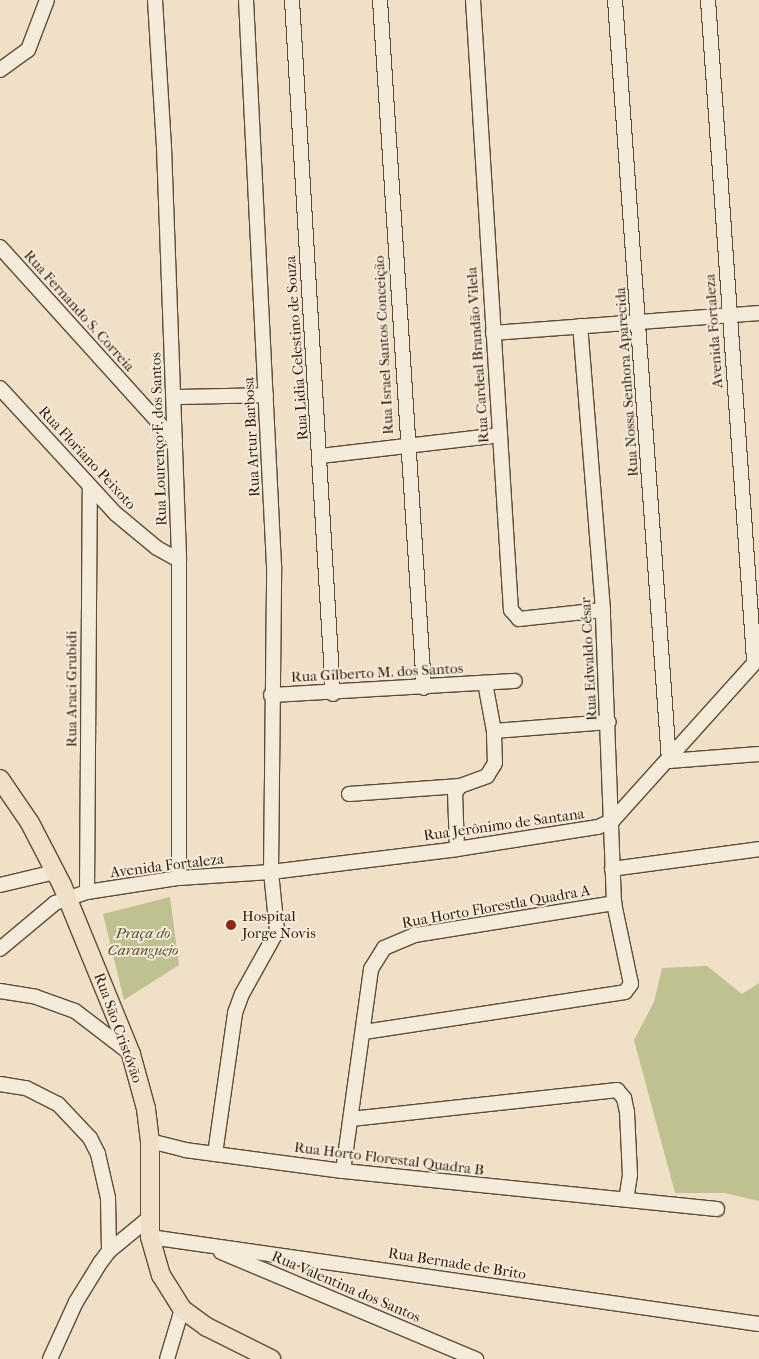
<!DOCTYPE html>
<meta charset="utf-8">
<style>
body{margin:0}
#map{position:relative;width:759px;height:1359px;overflow:hidden;background:#efe0c7;font-family:"IM FELL French Canon",serif}
div>[style]{position:absolute}
.green>*{inset:0;background:#bfc191}
.roads{filter:drop-shadow(1px 0 #604c36) drop-shadow(-1px 0 #604c36) drop-shadow(0 1px #604c36) drop-shadow(0 -1px #604c36)}
.minor>*{height:14px;margin:-7px;padding:0 7px;transform-origin:7px;border-radius:7px;background:#f5ebdb}
.major>*{height:18px;margin:-9px;padding:0 9px;transform-origin:9px;border-radius:9px;background:#efe0c7}
.dots>*{width:14px;height:14px;translate:-50% -50%;box-sizing:border-box;border:2px solid #f5ebdb;border-radius:50%}
span{translate:-50% -50%;white-space:nowrap;text-align:center;line-height:1.15;-webkit-text-stroke:4px #f5ebdb;paint-order:stroke}
.street-label{font-size:15px;color:#301b06}
.poi-label{font-size:15px;color:#301b06}
.left{translate:0 -50%;text-align:left}
.park-label{font-size:15px;color:#5b4d30;font-style:italic}
</style>
<div id="map">
<div class="green">
<i style="clip-path:polygon(170px 897px,179px 965px,124px 1000px,103px 914px)"></i>
<i style="clip-path:polygon(707px 966px,742px 994px,759px 983px,759px 1201px,725px 1193px,675px 1193px,634px 1040px,654px 1002px,662px 968px)"></i>
</div>
<div class="roads">
<div class="minor">
<i style="left:155px;top:0;width:147px;rotate:86.5deg"></i>
<i style="left:164px;top:147px;width:413px;rotate:87.9deg"></i>
<i style="left:179px;top:560px;width:318px;rotate:90deg"></i>
<i style="left:292px;top:0;width:695px;rotate:86.62deg"></i>
<i style="left:380px;top:0;width:689px;rotate:86.34deg"></i>
<i style="left:473px;top:0;width:611px;rotate:86.44deg"></i>
<i style="left:511px;top:610px;width:12px;rotate:48deg"></i>
<i style="left:519px;top:619px;width:84px;rotate:-6.1deg"></i>
<i style="left:615px;top:0;width:763px;rotate:85.94deg"></i>
<i style="left:669px;top:761px;width:90px;rotate:-4.4deg"></i>
<i style="left:708px;top:0;width:662px;rotate:86.01deg"></i>
<i style="left:0;top:70px;width:34px;rotate:-36deg"></i>
<i style="left:28px;top:50px;width:53px;rotate:-69.2deg"></i>
<i style="left:0;top:247px;width:261px;rotate:47.9deg"></i>
<i style="left:493px;top:333px;width:267px;rotate:-4.3deg"></i>
<i style="left:0;top:388px;width:171px;rotate:47.4deg"></i>
<i style="left:116px;top:514px;width:53px;rotate:39.7deg"></i>
<i style="left:157px;top:548px;width:25px;rotate:29deg"></i>
<i style="left:174px;top:397px;width:92px;rotate:-1.2deg"></i>
<i style="left:321px;top:456px;width:180px;rotate:-6.7deg"></i>
<i style="left:271px;top:695px;width:244px;rotate:-3.3deg"></i>
<i style="left:494px;top:731px;width:115px;rotate:-4.5deg"></i>
<i style="left:349px;top:794px;width:111px;rotate:-4.1deg"></i>
<i style="left:457px;top:849px;width:56px;rotate:-92deg"></i>
<i style="left:455px;top:793px;width:9px;rotate:-54deg"></i>
<i style="left:460px;top:786px;width:29px;rotate:-20deg"></i>
<i style="left:487px;top:776px;width:15px;rotate:-58deg"></i>
<i style="left:495px;top:763px;width:32px;rotate:-92deg"></i>
<i style="left:494px;top:731px;width:49px;rotate:-100.6deg"></i>
<i style="left:612px;top:869px;width:148px;rotate:-7.7deg"></i>
<i style="left:0;top:885px;width:57px;rotate:-13.3deg"></i>
<i style="left:87px;top:892px;width:405px;rotate:-89.6deg"></i>
<i style="left:0;top:949px;width:72px;rotate:-39.9deg"></i>
<i style="left:55px;top:903px;width:34px;rotate:-19deg"></i>
<i style="left:87px;top:892px;width:93px;rotate:-8.7deg"></i>
<i style="left:179px;top:878px;width:92px;rotate:-3.7deg"></i>
<i style="left:271px;top:872px;width:187px;rotate:-7deg"></i>
<i style="left:457px;top:849px;width:143px;rotate:-8.9deg"></i>
<i style="left:598px;top:827px;width:17px;rotate:-25deg"></i>
<i style="left:613px;top:820px;width:218px;rotate:-48deg"></i>
<i style="left:0;top:991px;width:36px;rotate:9deg"></i>
<i style="left:36px;top:997px;width:41px;rotate:19.7deg"></i>
<i style="left:75px;top:1011px;width:69px;rotate:37.4deg"></i>
<i style="left:364px;top:1032px;width:264px;rotate:-8.7deg"></i>
<i style="left:625px;top:992px;width:10px;rotate:-53deg"></i>
<i style="left:631px;top:984px;width:83px;rotate:-101.9deg"></i>
<i style="left:614px;top:903px;width:293px;rotate:-92.2deg"></i>
<i style="left:603px;top:610px;width:285px;rotate:-94.6deg"></i>
<i style="left:0;top:1084px;width:26px;rotate:9deg"></i>
<i style="left:26px;top:1088px;width:36px;rotate:27deg"></i>
<i style="left:58px;top:1104px;width:47px;rotate:46.7deg"></i>
<i style="left:90px;top:1138px;width:18px;rotate:63deg"></i>
<i style="left:98px;top:1154px;width:45px;rotate:77.2deg"></i>
<i style="left:108px;top:1198px;width:53px;rotate:88.9deg"></i>
<i style="left:351px;top:1119px;width:268px;rotate:-6.2deg"></i>
<i style="left:617px;top:1090px;width:11px;rotate:49deg"></i>
<i style="left:624px;top:1098px;width:14px;rotate:78deg"></i>
<i style="left:627px;top:1112px;width:63px;rotate:87.3deg"></i>
<i style="left:630px;top:1175px;width:24px;rotate:99deg"></i>
<i style="left:150px;top:1141px;width:36px;rotate:14deg"></i>
<i style="left:185px;top:1150px;width:159px;rotate:7.6deg"></i>
<i style="left:343px;top:1171px;width:376px;rotate:5.8deg"></i>
<i style="left:215px;top:1154px;width:142px;rotate:-81.9deg"></i>
<i style="left:235px;top:1013px;width:20px;rotate:-70deg"></i>
<i style="left:242px;top:994px;width:72px;rotate:-60.9deg"></i>
<i style="left:277px;top:931px;width:59px;rotate:-95.8deg"></i>
<i style="left:271px;top:872px;width:306px;rotate:-89.4deg"></i>
<i style="left:274px;top:566px;width:567px;rotate:-92.83deg"></i>
<i style="left:343px;top:1171px;width:204px;rotate:-82.1deg"></i>
<i style="left:371px;top:969px;width:25px;rotate:-58deg"></i>
<i style="left:384px;top:948px;width:34px;rotate:-23deg"></i>
<i style="left:415px;top:935px;width:202px;rotate:-9.1deg"></i>
<i style="left:150px;top:1237px;width:615px;rotate:8.13deg"></i>
<i style="left:221px;top:1252px;width:277px;rotate:22.8deg"></i>
<i style="left:50px;top:1359px;width:63px;rotate:-65.5deg"></i>
<i style="left:76px;top:1302px;width:46px;rotate:-58.4deg"></i>
<i style="left:100px;top:1263px;width:15px;rotate:-53deg"></i>
<i style="left:109px;top:1251px;width:50px;rotate:-39.4deg"></i>
<i style="left:167px;top:1359px;width:52px;rotate:-73.3deg"></i>
</div>
<div class="major">
<i style="left:0;top:779px;width:53px;rotate:55.7deg"></i>
<i style="left:30px;top:823px;width:70px;rotate:62.7deg"></i>
<i style="left:62px;top:885px;width:183px;rotate:67.8deg"></i>
<i style="left:131px;top:1054px;width:57px;rotate:74.7deg"></i>
<i style="left:146px;top:1109px;width:32px;rotate:83deg"></i>
<i style="left:150px;top:1141px;width:96px;rotate:90deg"></i>
<i style="left:150px;top:1237px;width:40px;rotate:74deg"></i>
<i style="left:161px;top:1275px;width:40px;rotate:58deg"></i>
<i style="left:182px;top:1309px;width:31px;rotate:36deg"></i>
<i style="left:207px;top:1327px;width:72px;rotate:26.6deg"></i>
</div>
</div>
<div class="dots">
<i style="left:231px;top:925px;background:#8f2418"></i>
</div>
<div class="street-label">
<span style="left:79px;top:311px;rotate:48deg">Rua Fernando S. Correia</span>
<span style="left:714px;top:331px;rotate:-94deg">Avenida Fortaleza</span>
<span style="left:384px;top:345px;rotate:-93deg">Rua Israel Santos Conceição</span>
<span style="left:297px;top:348px;rotate:-94deg">Rua Lidia Celestino de Souza</span>
<span style="left:478px;top:355px;rotate:-94deg">Rua Cardeal Brandão Vilela</span>
<span style="left:627px;top:382px;rotate:-94deg">Rua Nossa Senhora Aparecida</span>
<span style="left:252px;top:437px;rotate:-93deg">Rua Artur Barbosa</span>
<span style="left:159px;top:439px;rotate:-92deg">Rua Lourenço F. dos Santos</span>
<span style="left:87px;top:458px;rotate:47deg">Rua Floriano Peixoto</span>
<span style="left:589px;top:659px;rotate:-93deg">Rua Edwaldo César</span>
<span style="left:377px;top:673px;rotate:-3deg">Rua Gilberto M. dos Santos</span>
<span style="left:72px;top:689px;rotate:-90deg">Rua Araci Grubidi</span>
<span style="left:504px;top:825px;rotate:-8deg">Rua Jerônimo de Santana</span>
<span style="left:167px;top:866px;rotate:-7deg">Avenida Fortaleza</span>
<span style="left:496px;top:907px;rotate:-10deg">Rua Horto Florestla Quadra A</span>
<span style="left:118px;top:1028px;rotate:70deg">Rua São Cristóvão</span>
<span style="left:389px;top:1159px;rotate:7deg">Rua Horto Florestal Quadra B</span>
<span style="left:457px;top:1264px;rotate:9deg">Rua Bernade de Brito</span>
<span style="left:346px;top:1287px;rotate:23deg">Rua Valentina dos Santos</span>
</div>
<div class="poi-label">
<span class="left" style="left:242px;top:925px">Hospital<br>Jorge Novis</span>
</div>
<div class="park-label">
<span style="left:143px;top:942px">Praça do<br>Caranguejo</span>
</div>
</div>
